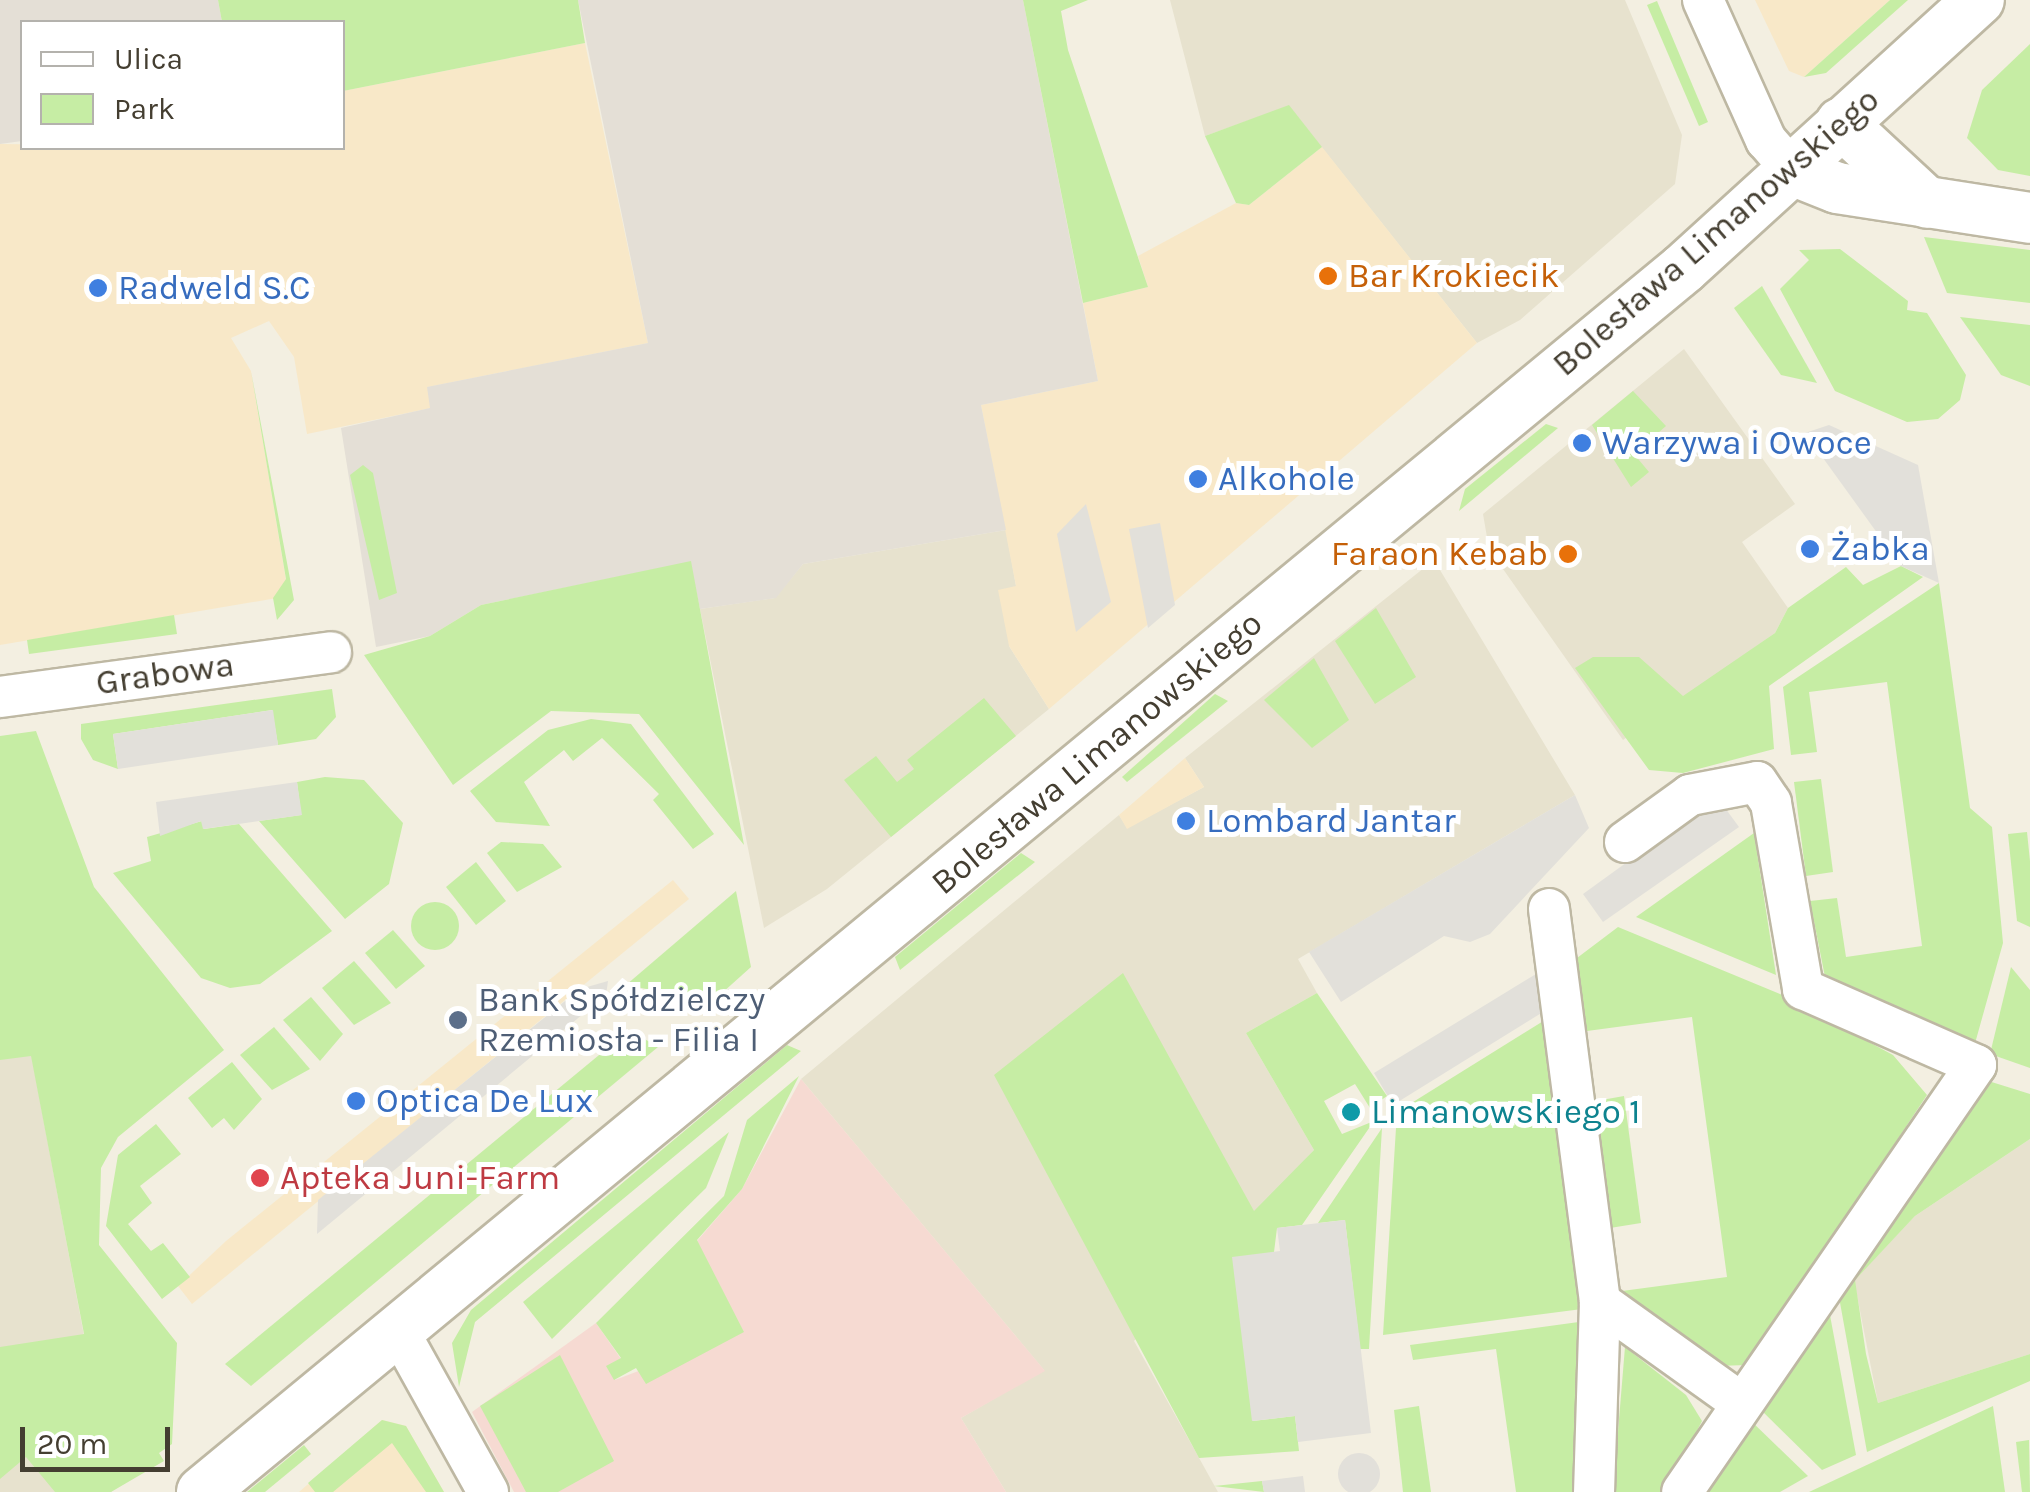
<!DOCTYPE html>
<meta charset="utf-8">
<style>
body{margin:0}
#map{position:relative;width:2030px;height:1492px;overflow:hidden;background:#f3efe1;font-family:Karla,sans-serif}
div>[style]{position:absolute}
.residential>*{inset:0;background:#e7e2ce}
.commercial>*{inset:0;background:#f8e8c8}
.industrial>*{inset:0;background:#e4dfd6}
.medical>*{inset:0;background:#f6dad2}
.green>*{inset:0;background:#c6eda4}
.round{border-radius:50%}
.parking>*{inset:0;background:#e2e0da}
.roads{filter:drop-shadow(2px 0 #beb8a3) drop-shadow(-2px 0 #beb8a3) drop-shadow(0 2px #beb8a3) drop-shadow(0 -2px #beb8a3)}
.minor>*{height:40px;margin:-20px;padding:0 20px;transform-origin:20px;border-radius:20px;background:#fff}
.tertiary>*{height:50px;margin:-25px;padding:0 25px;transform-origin:25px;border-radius:25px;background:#fff}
.dots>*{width:28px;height:28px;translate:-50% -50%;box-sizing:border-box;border:5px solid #fff;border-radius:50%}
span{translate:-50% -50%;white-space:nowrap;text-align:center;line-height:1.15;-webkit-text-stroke:10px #fff;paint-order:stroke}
.street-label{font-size:35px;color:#443e31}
.food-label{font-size:35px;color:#c56008}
.left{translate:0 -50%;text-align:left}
.right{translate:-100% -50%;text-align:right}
.shop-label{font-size:35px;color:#366cbe}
.service-label{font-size:35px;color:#4e5e75}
.culture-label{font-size:35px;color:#0d838f}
.health-label{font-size:35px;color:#be3a42}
.legend{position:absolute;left:20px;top:20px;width:325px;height:130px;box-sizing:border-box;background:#fff;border:2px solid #b4b2ad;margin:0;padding:12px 18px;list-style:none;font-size:30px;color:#443e31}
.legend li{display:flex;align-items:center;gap:20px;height:50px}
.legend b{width:50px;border:2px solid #b4b2ad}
.scale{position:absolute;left:20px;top:1427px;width:150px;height:45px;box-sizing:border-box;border:5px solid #443e31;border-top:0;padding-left:12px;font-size:30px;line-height:35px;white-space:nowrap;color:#443e31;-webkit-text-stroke:8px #fff;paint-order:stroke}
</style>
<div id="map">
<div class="residential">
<i style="clip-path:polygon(1170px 0,1625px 0,1682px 135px,1675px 184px,1520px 320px,1477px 343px,1289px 106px,1205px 136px)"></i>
<i style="clip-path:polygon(1684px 349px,1795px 504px,1742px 542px,1788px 608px,1775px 633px,1623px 740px,1489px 549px,1483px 514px)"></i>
<i style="clip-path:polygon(1006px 530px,1016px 586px,1009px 646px,1049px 709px,827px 889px,764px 928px,700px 609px,775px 598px,803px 564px)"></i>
<i style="clip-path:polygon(1434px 560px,1575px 795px,1298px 959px,1317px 993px,1246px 1033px,1314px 1150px,1134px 1341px,1218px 1492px,1006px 1492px,961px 1418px,1044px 1370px,801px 1079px,1119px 815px,1127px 828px,1204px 787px,1185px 758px)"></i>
<i style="clip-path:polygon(0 888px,113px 1490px,111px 1492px,0 1492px)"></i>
<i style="clip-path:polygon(2030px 1139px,2030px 1354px,1878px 1403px,1854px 1280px,1915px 1216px)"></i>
</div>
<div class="commercial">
<i style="clip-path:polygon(1755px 0,1890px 0,1804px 77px,1789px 71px)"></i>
<i style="clip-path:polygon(585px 43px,648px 343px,428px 387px,431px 408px,307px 434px,294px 357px,269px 321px,231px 338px,251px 371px,286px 580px,277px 598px,0 645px,0 144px,342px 148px,343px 91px)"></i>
<i style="clip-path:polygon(1322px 147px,1477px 343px,1049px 709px,1009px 646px,998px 590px,1016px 586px,981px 405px,1098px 381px,1083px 303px,1148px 287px,1138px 256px,1236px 203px,1249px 205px)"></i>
<i style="clip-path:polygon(1185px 758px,1204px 787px,1127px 829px,1119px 815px)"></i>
<i style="clip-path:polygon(673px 880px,689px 899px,192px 1304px,178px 1286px,226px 1241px)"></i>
<i style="clip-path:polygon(382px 1420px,406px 1426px,444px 1492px,299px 1492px)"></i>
</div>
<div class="industrial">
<i style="clip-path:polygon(0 0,218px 0,222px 22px,22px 22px,22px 141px,0 144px)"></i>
<i style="clip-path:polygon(578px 0,1023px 0,1098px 381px,981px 405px,1006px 530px,803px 564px,776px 598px,700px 609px,690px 562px,481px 605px,430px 636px,376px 647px,341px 428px,430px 408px,427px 387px,648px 343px)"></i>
</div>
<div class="medical">
<i style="clip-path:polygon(801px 1079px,1045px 1371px,961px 1418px,1006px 1492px,514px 1492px,472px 1412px,596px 1323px,621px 1359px,615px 1380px,743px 1331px,697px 1241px,742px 1189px)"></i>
</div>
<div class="green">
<i style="clip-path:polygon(218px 0,578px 0,585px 43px,343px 91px,342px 22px,222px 22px)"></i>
<i style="clip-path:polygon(1023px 0,1088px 0,1061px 11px,1068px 50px,1148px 287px,1083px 303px)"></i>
<i style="clip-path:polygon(1890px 0,1908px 0,1826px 73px,1804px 77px)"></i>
<i style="clip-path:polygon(1657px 1px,1708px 122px,1699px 126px,1647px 5px)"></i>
<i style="clip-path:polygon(2030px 44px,2030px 176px,1998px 170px,1967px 138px,1982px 90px)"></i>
<i style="clip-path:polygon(1289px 105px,1322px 147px,1249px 205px,1236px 203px,1205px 136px)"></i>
<i style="clip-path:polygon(1924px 237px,2030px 250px,2030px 303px,1947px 293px)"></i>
<i style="clip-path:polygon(1840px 249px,1908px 301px,1907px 310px,1927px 313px,1966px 375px,1960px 400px,1938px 419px,1907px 422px,1835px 391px,1780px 289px,1809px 260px,1799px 250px)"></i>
<i style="clip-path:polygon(1762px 286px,1817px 383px,1781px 375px,1734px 308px)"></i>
<i style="clip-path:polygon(1960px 317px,2030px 325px,2030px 386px,2001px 375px)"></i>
<i style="clip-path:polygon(251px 371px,294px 600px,277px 620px,273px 598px,286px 579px)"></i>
<i style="clip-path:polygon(1633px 391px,1666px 426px,1634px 454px,1649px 472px,1631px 487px,1592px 425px)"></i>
<i style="clip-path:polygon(1546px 424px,1558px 428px,1459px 511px,1465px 489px)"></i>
<i style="clip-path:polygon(363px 465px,373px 473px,397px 593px,379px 600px,350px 475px)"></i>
<i style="clip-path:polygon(691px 561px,744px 845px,639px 714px,551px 711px,453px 785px,364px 655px,430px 636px,481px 605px)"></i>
<i style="clip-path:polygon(1901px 566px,1923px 577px,1769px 686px,1774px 749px,1683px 773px,1649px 770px,1575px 668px,1593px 657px,1639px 657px,1683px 696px,1775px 633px,1788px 608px,1846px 567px,1863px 585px)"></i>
<i style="clip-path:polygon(1939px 583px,1970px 808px,1992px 827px,2003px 943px,1974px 1047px,1825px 977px,1810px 901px,1837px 898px,1846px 957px,1922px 946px,1887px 682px,1809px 692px,1817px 752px,1791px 755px,1783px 687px)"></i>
<i style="clip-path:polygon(1376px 608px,1416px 677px,1375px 704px,1335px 641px)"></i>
<i style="clip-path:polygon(174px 615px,177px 634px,29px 654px,27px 640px)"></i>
<i style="clip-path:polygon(1314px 658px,1349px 720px,1312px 748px,1264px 700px)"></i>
<i style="clip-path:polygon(332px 689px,336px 717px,316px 739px,278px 745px,272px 710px,113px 734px,118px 769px,93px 760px,81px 739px,81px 724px)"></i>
<i style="clip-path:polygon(1215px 694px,1228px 701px,1127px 782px,1122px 777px)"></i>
<i style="clip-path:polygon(984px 698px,1016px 736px,891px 837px,844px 780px,876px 756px,897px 782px,914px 769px,907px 760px)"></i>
<i style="clip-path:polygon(591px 719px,631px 724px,714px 834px,693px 849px,653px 800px,659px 794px,602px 738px,573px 761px,564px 750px,524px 782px,550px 826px,496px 822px,470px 791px,548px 730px)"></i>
<i style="clip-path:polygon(36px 731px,94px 887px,224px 1050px,118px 1137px,101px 1168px,99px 1245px,177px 1343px,172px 1444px,159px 1453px,164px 1461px,111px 1492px,55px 1492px,26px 1457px,0 1479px,0 1347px,84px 1334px,31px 1056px,0 1060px,0 736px)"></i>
<i style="clip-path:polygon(325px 777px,364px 780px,403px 823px,389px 884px,345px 919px,259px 821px,301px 815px,297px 782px)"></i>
<i style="clip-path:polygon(1821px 779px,1833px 872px,1806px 876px,1794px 782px)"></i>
<i style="clip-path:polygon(202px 821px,204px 829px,239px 824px,332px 931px,260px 984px,230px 988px,201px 978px,113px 873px,151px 861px,147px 837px)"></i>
<i style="clip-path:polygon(2027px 832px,2030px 861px,2030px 927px,2017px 921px,2008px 834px)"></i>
<i style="clip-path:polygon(1754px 833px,1776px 975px,1636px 917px)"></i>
<i style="clip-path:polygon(501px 842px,543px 844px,562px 867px,517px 892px,487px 853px)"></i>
<i style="clip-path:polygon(1021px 853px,1035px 862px,900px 970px,895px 957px)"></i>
<i style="clip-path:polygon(476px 862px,506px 901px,476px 925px,446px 887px)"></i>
<i style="clip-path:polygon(736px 891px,751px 967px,712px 1002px,626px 985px)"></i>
<i class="round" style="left:411px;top:902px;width:48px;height:48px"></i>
<i style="clip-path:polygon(1618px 927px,1780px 994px,1893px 1055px,1927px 1095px,1748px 1365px,1716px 1366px,1622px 1291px,1727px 1277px,1692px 1017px,1587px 1031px,1577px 958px)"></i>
<i style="clip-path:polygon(393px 930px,425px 966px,396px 989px,365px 953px)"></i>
<i style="clip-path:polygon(354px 961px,391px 1003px,354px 1025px,322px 988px)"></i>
<i style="clip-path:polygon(2011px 967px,2030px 990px,2030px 1068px,1990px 1054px)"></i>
<i style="clip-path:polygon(1123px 973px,1254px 1211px,1314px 1150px,1246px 1033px,1317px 993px,1387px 1096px,1370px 1108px,1355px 1084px,1324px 1101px,1342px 1134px,1374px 1121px,1302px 1225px,1277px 1228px,1253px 1421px,1295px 1416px,1299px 1451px,1199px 1458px,994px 1075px)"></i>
<i style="clip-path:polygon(311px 997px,343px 1034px,320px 1061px,283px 1020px)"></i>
<i style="clip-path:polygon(1545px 1020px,1582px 1309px,1383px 1335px,1397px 1112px)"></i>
<i style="clip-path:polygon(274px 1027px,310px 1069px,272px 1090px,240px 1055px)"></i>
<i style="clip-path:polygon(638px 1035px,658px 1047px,251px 1386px,225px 1364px,616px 1041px)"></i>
<i style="clip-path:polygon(787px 1045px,801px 1051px,475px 1322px,459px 1387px,452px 1343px,471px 1310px)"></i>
<i style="clip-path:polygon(232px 1062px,262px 1099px,234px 1130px,224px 1118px,212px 1128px,188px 1098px)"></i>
<i style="clip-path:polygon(799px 1076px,742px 1189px,697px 1240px,744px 1332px,646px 1384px,636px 1368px,614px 1380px,606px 1366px,621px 1358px,596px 1323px,724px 1196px,747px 1120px)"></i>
<i style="clip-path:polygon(1982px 1079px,2030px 1094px,2030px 1139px,1915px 1216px,1855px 1280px,1866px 1354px,1878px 1403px,2030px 1354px,2030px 1381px,1867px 1452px,1837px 1286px)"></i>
<i style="clip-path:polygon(1624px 1096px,1641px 1223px,1610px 1228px,1596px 1101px)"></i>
<i style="clip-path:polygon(156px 1124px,181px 1154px,140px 1186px,152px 1203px,128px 1224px,151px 1251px,163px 1243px,190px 1277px,162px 1299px,106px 1226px,118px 1155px)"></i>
<i style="clip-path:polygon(1382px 1128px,1369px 1349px,1360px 1349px,1345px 1220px,1318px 1223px)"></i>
<i style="clip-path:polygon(729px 1132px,706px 1188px,552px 1339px,523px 1302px)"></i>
<i style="clip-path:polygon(1827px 1299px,1856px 1455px,1822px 1470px,1756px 1405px)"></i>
<i style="clip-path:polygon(1586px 1321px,1579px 1492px,1516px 1492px,1496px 1349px,1413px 1360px,1410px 1345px)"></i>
<i style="clip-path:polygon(1625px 1347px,1686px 1395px,1702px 1421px,1666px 1492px,1613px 1492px)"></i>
<i style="clip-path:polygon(560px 1355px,614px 1461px,558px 1492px,526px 1492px,480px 1406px)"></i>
<i style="clip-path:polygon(1419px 1406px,1431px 1492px,1403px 1492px,1394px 1410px)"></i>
<i style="clip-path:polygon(1993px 1406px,2005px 1492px,1809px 1492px)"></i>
<i style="clip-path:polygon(1748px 1418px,1808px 1476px,1780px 1492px,1698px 1492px)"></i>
<i style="clip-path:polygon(382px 1420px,406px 1426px,444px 1492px,426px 1492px,392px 1443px,333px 1492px,315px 1492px,308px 1483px)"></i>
<i style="clip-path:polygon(2029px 1440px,2030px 1492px,2022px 1492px,2016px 1442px)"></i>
<i style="clip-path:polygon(304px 1445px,311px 1454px,265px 1492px,247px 1492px)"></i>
<i style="clip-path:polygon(1262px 1481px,1264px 1492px,1214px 1486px)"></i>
</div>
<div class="parking">
<i style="clip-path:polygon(1829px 425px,1918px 465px,1939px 583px,1901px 566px,1805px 433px)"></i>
<i style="clip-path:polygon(1086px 504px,1111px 602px,1076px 632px,1057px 534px)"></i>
<i style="clip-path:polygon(1160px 523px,1175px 605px,1148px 628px,1129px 529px)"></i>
<i style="clip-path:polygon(273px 710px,278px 745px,118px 769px,113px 734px)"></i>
<i style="clip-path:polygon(297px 782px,302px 815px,203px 829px,201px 821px,160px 836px,156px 802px)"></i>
<i style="clip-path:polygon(1575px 795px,1589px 828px,1490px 934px,1470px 942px,1444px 936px,1341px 1002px,1309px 952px)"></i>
<i style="clip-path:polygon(1717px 797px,1739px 827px,1603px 922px,1583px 894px)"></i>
<i style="clip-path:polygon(1536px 974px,1543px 1012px,1393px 1105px,1374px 1073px)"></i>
<i style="clip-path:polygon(608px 981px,606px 995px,317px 1234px,318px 1200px,580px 989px)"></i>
<i style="clip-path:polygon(1345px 1220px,1371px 1433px,1298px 1442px,1295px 1416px,1252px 1421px,1232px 1257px,1280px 1251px,1277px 1228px)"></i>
<i class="round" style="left:1338px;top:1453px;width:42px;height:42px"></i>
<i style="clip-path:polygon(1303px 1476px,1305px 1492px,1264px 1492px,1262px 1481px)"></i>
</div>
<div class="roads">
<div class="minor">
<i style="left:1703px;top:0;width:154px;rotate:65.8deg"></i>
<i style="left:1766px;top:140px;width:40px;rotate:49deg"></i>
<i style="left:0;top:697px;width:334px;rotate:-7.7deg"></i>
<i style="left:1625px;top:842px;width:80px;rotate:-35.9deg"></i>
<i style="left:1690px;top:795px;width:68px;rotate:-11deg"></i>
<i style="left:1757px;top:782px;width:25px;rotate:56deg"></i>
<i style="left:1771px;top:803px;width:189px;rotate:80.2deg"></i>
<i style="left:1803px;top:989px;width:189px;rotate:23.7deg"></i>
<i style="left:1976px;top:1065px;width:518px;rotate:124.55deg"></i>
<i style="left:1549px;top:909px;width:396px;rotate:82.6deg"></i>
<i style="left:1600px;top:1302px;width:190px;rotate:91.8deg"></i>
<i style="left:1600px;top:1302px;width:173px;rotate:35.6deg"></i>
<i style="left:398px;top:1330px;width:185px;rotate:60.9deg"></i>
</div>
<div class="tertiary">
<i style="left:1841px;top:123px;width:117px;rotate:42.9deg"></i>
<i style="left:1792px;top:170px;width:48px;rotate:21.8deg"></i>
<i style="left:1837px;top:188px;width:195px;rotate:8.8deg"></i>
<i style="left:202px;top:1492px;width:1921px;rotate:-39.55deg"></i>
<i style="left:1683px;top:269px;width:400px;rotate:-42.3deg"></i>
</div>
</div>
<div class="dots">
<i style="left:1328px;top:276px;background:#e8710a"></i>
<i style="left:98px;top:288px;background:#3f7fe0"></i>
<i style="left:1582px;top:443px;background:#3f7fe0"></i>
<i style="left:1198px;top:479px;background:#3f7fe0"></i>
<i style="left:1810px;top:549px;background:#3f7fe0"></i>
<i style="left:1568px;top:554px;background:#e8710a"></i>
<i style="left:1186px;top:821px;background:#3f7fe0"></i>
<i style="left:458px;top:1020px;background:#5c6f8a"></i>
<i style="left:356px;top:1101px;background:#3f7fe0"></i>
<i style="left:1351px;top:1112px;background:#0f9aa8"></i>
<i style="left:260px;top:1178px;background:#e0444e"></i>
</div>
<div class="street-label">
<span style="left:1716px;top:232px;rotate:-41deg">Bolesława Limanowskiego</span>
<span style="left:165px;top:674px;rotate:-8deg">Grabowa</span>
<span style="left:1097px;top:753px;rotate:-40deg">Bolesława Limanowskiego</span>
</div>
<div class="food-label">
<span class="left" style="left:1348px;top:276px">Bar Krokiecik</span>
<span class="right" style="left:1548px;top:554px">Faraon Kebab</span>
</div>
<div class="shop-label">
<span class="left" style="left:118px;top:288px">Radweld S.C</span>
<span class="left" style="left:1602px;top:443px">Warzywa i Owoce</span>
<span class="left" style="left:1218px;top:479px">Alkohole</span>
<span class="left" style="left:1830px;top:549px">Żabka</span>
<span class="left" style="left:1206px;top:821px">Lombard Jantar</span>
<span class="left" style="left:376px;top:1101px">Optica De Lux</span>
</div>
<div class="service-label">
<span class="left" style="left:478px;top:1020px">Bank Spółdzielczy<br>Rzemiosła - Filia I</span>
</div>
<div class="culture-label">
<span class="left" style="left:1371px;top:1112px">Limanowskiego 1</span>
</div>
<div class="health-label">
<span class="left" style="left:280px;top:1178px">Apteka Juni-Farm</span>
</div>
<ul class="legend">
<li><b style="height:12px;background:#fff"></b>Ulica</li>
<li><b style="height:28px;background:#c6eda4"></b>Park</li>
</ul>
<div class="scale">20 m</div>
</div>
